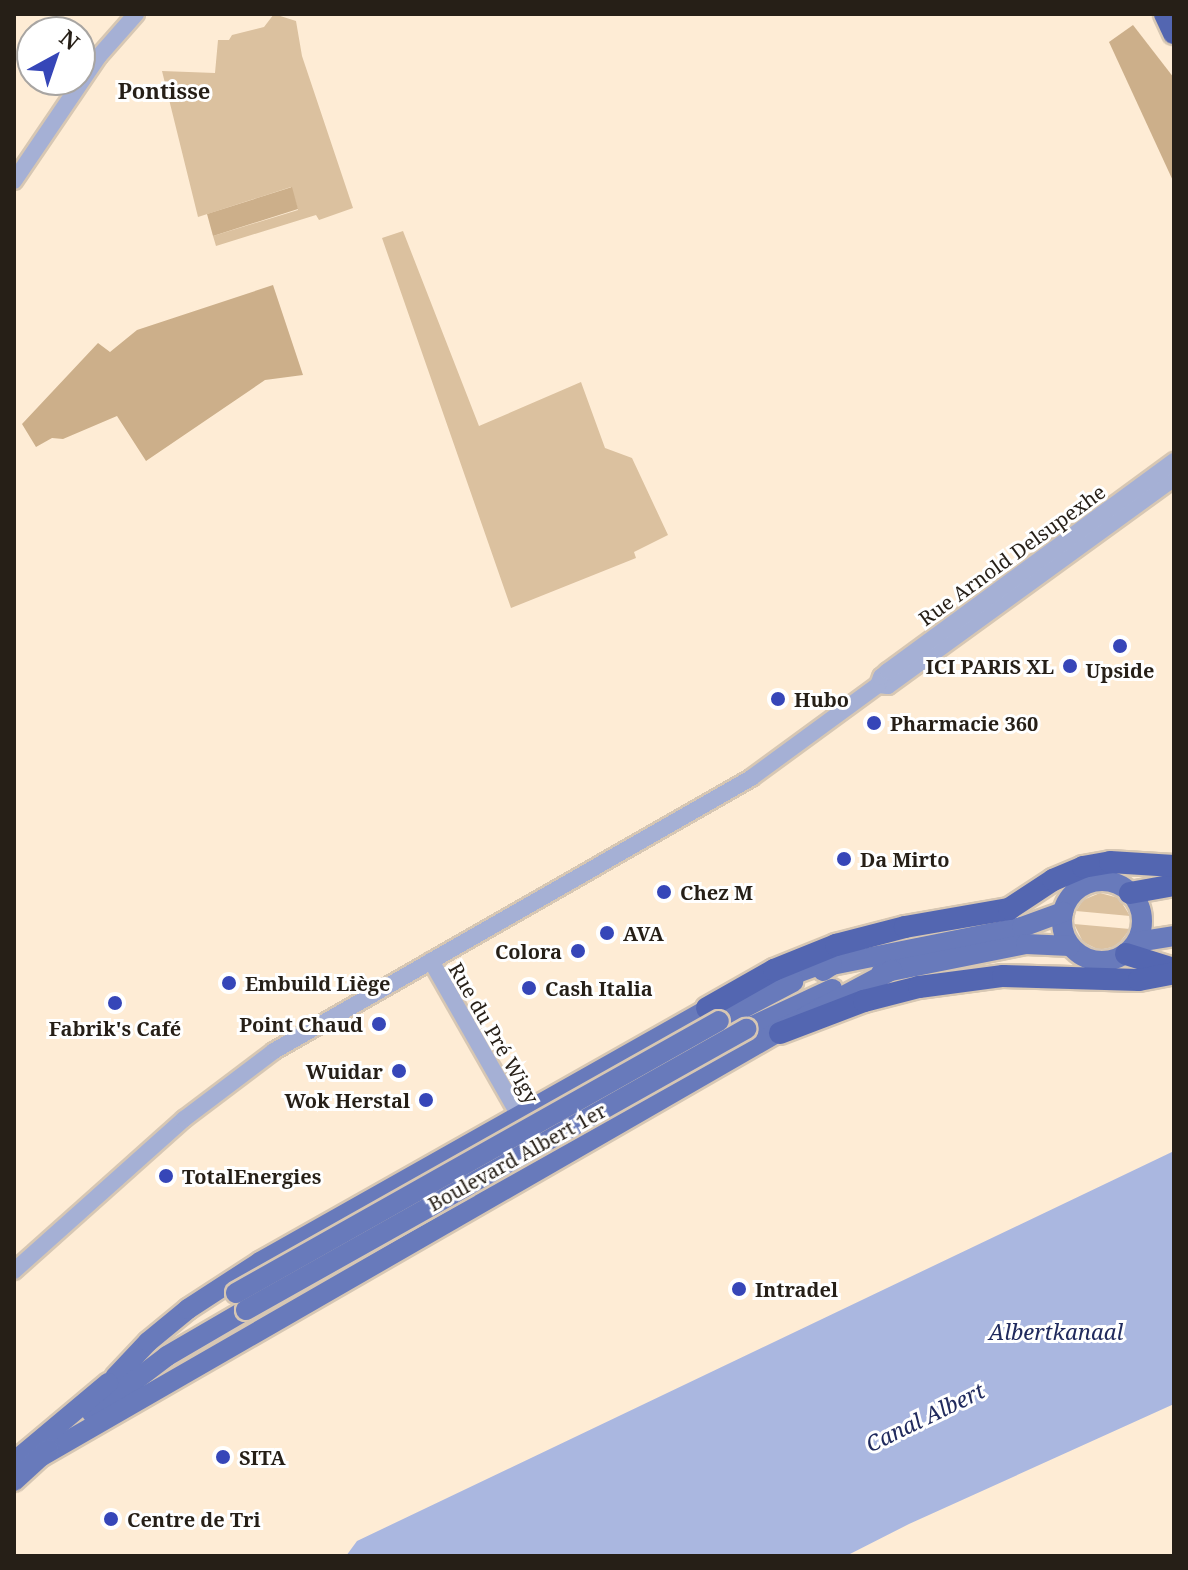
<!DOCTYPE html>
<meta charset="utf-8">
<style>
body{margin:0}
#map{position:relative;width:1188px;height:1570px;overflow:hidden;background:#feecd5;font-family:"Noto Serif",serif}
div>[style]{position:absolute}
.green>*{inset:0;background:#dbc19f}
.forest>*{inset:0;background:#ccaf8a}
.water>*{inset:0;background:#aab7e0}
.roads{filter:drop-shadow(2px 0 #d7c7b3) drop-shadow(-2px 0 #d7c7b3) drop-shadow(0 2px #d7c7b3) drop-shadow(0 -2px #d7c7b3)}
.minor>*{height:16px;margin:-8px;padding:0 8px;transform-origin:8px;border-radius:8px;background:#a5b0d5}
.major>*{height:20px;margin:-10px;padding:0 10px;transform-origin:10px;border-radius:10px;background:#687abb}
.major>.ring{margin:-10px;padding:0;box-sizing:content-box;background:none;border:20px solid #687abb;border-radius:50%}
.highway>*{height:22px;margin:-11px;padding:0 11px;transform-origin:11px;border-radius:11px;background:#5366b1}
.bridges{filter:drop-shadow(2px 0 #d7c7b3) drop-shadow(-2px 0 #d7c7b3) drop-shadow(0 2px #d7c7b3) drop-shadow(0 -2px #d7c7b3)}
.major-bridge>*{height:20px;margin:-10px;padding:0 10px;transform-origin:10px;border-radius:10px;background:#687abb}
.dots>*{width:22px;height:22px;translate:-50% -50%;box-sizing:border-box;border:4px solid #fff;border-radius:50%}
span{translate:-50% -50%;white-space:nowrap;text-align:center;line-height:1.15;-webkit-text-stroke:6px #fff;paint-order:stroke}
.street-label{font-size:20px;color:#261f17}
.poi-label{font-size:20px;color:#261f17;font-weight:700}
.right{translate:-100% -50%;text-align:right}
.left{translate:0 -50%;text-align:left}
.neighbourhood-label{font-size:22px;color:#261f17;font-weight:700}
.water-label{font-size:22px;color:#202a5d;font-style:italic}
.frame{position:absolute;inset:0;border:16px solid #261f17;pointer-events:none}
.north{position:absolute;left:16px;top:16px;width:80px;height:80px;box-sizing:border-box;background:#fff;border:2px solid #a8a5a2;border-radius:50%;rotate:40deg;font-size:22px;font-weight:700;line-height:32px;text-align:center;color:#261f17}
.north::after{content:'';display:block;margin:auto;width:28px;height:36px;background:#3646b8;clip-path:polygon(50% 0,100% 100%,50% 72%,0 100%)}
</style>
<div id="map">
<div class="green">
<i style="clip-path:polygon(274px 14px,296px 21px,302px 56px,353px 208px,319px 220px,316px 215px,216px 246px,213px 236px,298px 210px,291px 187px,198px 217px,162px 71px,215px 73px,218px 40px,229px 40px,232px 35px,264px 27px)"></i>
<i style="clip-path:polygon(403px 231px,479px 426px,581px 382px,605px 448px,632px 458px,668px 535px,634px 552px,636px 558px,511px 608px,382px 238px)"></i>
<i style="clip-path:polygon(1100px 893px,1119px 898px,1130px 916px,1076px 911px,1083px 900px)"></i>
<i style="clip-path:polygon(1074px 924px,1130px 929px,1117px 946px,1099px 950px,1083px 942px)"></i>
</div>
<div class="forest">
<i style="clip-path:polygon(1133px 25px,1174px 78px,1174px 183px,1109px 42px)"></i>
<i style="clip-path:polygon(292px 187px,298px 209px,213px 236px,207px 214px)"></i>
<i style="clip-path:polygon(273px 285px,303px 375px,265px 380px,146px 461px,117px 416px,63px 439px,52px 438px,36px 447px,22px 424px,98px 343px,110px 352px,137px 330px)"></i>
</div>
<div class="water">
<i style="clip-path:polygon(1174px 1151px,1174px 1404px,909px 1524px,846px 1556px,346px 1556px,357px 1541px)"></i>
</div>
<div class="roads">
<div class="minor">
<i style="left:14px;top:181px;width:151px;rotate:-55.8deg"></i>
<i style="left:99px;top:56px;width:56px;rotate:-48.6deg"></i>
<i style="left:878px;top:685px;width:10px;rotate:6deg"></i>
<i style="left:888px;top:686px;width:354px;rotate:-36deg"></i>
<i style="left:431px;top:961px;width:236px;rotate:60.3deg"></i>
<i style="left:14px;top:1271px;width:228px;rotate:-41.8deg"></i>
<i style="left:184px;top:1119px;width:113px;rotate:-37.1deg"></i>
<i style="left:274px;top:1051px;width:550px;rotate:-29.78deg"></i>
<i style="left:751px;top:778px;width:157px;rotate:-36.2deg"></i>
<i style="left:878px;top:685px;width:9px;rotate:-69deg"></i>
<i style="left:881px;top:677px;width:9px;rotate:-41deg"></i>
<i style="left:888px;top:671px;width:355px;rotate:-36.3deg"></i>
</div>
<div class="major">
<i class="ring" style="left:1062px;top:881px;width:60px;height:60px"></i>
<i style="left:1137px;top:942px;width:37px;rotate:-9deg"></i>
<i style="left:823px;top:971px;width:11px;rotate:-34deg"></i>
<i style="left:832px;top:965px;width:194px;rotate:-11.3deg"></i>
<i style="left:1022px;top:927px;width:44px;rotate:-20.1deg"></i>
<i style="left:881px;top:973px;width:148px;rotate:-11.3deg"></i>
<i style="left:1026px;top:944px;width:44px;rotate:2.6deg"></i>
<i style="left:775px;top:981px;width:47px;rotate:-20deg"></i>
<i style="left:819px;top:965px;width:13px"></i>
<i style="left:719px;top:1021px;width:84px;rotate:-27.8deg"></i>
<i style="left:746px;top:1029px;width:95px;rotate:-24.9deg"></i>
<i style="left:115px;top:1377px;width:48px;rotate:-46.7deg"></i>
<i style="left:148px;top:1342px;width:52px;rotate:-39.5deg"></i>
<i style="left:188px;top:1309px;width:86px;rotate:-33.1deg"></i>
<i style="left:260px;top:1262px;width:527px;rotate:-29.43deg"></i>
<i style="left:92px;top:1413px;width:94px;rotate:-37.2deg"></i>
<i style="left:167px;top:1356px;width:91px;rotate:-30.2deg"></i>
<i style="left:40px;top:1457px;width:884px;rotate:-29.93deg"></i>
<i style="left:806px;top:1016px;width:98px;rotate:-28.1deg"></i>
<i style="left:14px;top:1462px;width:123px;rotate:-40deg"></i>
<i style="left:14px;top:1481px;width:47px;rotate:-42.4deg"></i>
</div>
<div class="highway">
<i style="left:1165px;top:14px;width:21px;rotate:65deg"></i>
<i style="left:1130px;top:893px;width:45px;rotate:-10.3deg"></i>
<i style="left:1126px;top:954px;width:50px;rotate:17.4deg"></i>
<i style="left:707px;top:1008px;width:77px;rotate:-29.6deg"></i>
<i style="left:774px;top:970px;width:67px;rotate:-22deg"></i>
<i style="left:836px;top:945px;width:71px;rotate:-14.6deg"></i>
<i style="left:905px;top:927px;width:106px;rotate:-9.8deg"></i>
<i style="left:1009px;top:909px;width:53px;rotate:-33.4deg"></i>
<i style="left:1053px;top:880px;width:33px;rotate:-23deg"></i>
<i style="left:1083px;top:867px;width:27px;rotate:-10deg"></i>
<i style="left:1110px;top:862px;width:64px;rotate:3.6deg"></i>
<i style="left:780px;top:1033px;width:90px;rotate:-20.9deg"></i>
<i style="left:864px;top:1001px;width:57px;rotate:-14.3deg"></i>
<i style="left:919px;top:987px;width:85px;rotate:-7.5deg"></i>
<i style="left:1003px;top:976px;width:136px;rotate:1.7deg"></i>
<i style="left:1139px;top:980px;width:36px;rotate:-11deg"></i>
</div>
</div>
<div class="bridges">
<div class="major-bridge">
<i style="left:236px;top:1293px;width:554px;rotate:-29.39deg"></i>
<i style="left:246px;top:1310px;width:574px;rotate:-29.34deg"></i>
</div>
</div>
<div class="dots">
<i style="left:1120px;top:646px;background:#3646b8"></i>
<i style="left:1070px;top:666px;background:#3646b8"></i>
<i style="left:778px;top:699px;background:#3646b8"></i>
<i style="left:874px;top:723px;background:#3646b8"></i>
<i style="left:844px;top:859px;background:#3646b8"></i>
<i style="left:664px;top:892px;background:#3646b8"></i>
<i style="left:607px;top:933px;background:#3646b8"></i>
<i style="left:578px;top:951px;background:#3646b8"></i>
<i style="left:229px;top:983px;background:#3646b8"></i>
<i style="left:529px;top:988px;background:#3646b8"></i>
<i style="left:115px;top:1003px;background:#3646b8"></i>
<i style="left:379px;top:1024px;background:#3646b8"></i>
<i style="left:399px;top:1071px;background:#3646b8"></i>
<i style="left:426px;top:1100px;background:#3646b8"></i>
<i style="left:166px;top:1176px;background:#3646b8"></i>
<i style="left:739px;top:1289px;background:#3646b8"></i>
<i style="left:223px;top:1457px;background:#3646b8"></i>
<i style="left:111px;top:1519px;background:#3646b8"></i>
</div>
<div class="street-label">
<span style="left:1012px;top:555px;rotate:-36deg">Rue Arnold Delsupexhe</span>
<span style="left:494px;top:1033px;rotate:60deg">Rue du Pré Wigy</span>
<span style="left:517px;top:1157px;rotate:-29deg">Boulevard Albert 1er</span>
</div>
<div class="poi-label">
<span class="right" style="left:1054px;top:666px">ICI PARIS XL</span>
<span style="left:1120px;top:670px">Upside</span>
<span class="left" style="left:794px;top:699px">Hubo</span>
<span class="left" style="left:890px;top:723px">Pharmacie 360</span>
<span class="left" style="left:860px;top:859px">Da Mirto</span>
<span class="left" style="left:680px;top:892px">Chez M</span>
<span class="left" style="left:623px;top:933px">AVA</span>
<span class="right" style="left:562px;top:951px">Colora</span>
<span class="left" style="left:245px;top:983px">Embuild Liège</span>
<span class="left" style="left:545px;top:988px">Cash Italia</span>
<span class="right" style="left:363px;top:1024px">Point Chaud</span>
<span style="left:115px;top:1028px">Fabrik's Café</span>
<span class="right" style="left:383px;top:1071px">Wuidar</span>
<span class="right" style="left:410px;top:1100px">Wok Herstal</span>
<span class="left" style="left:182px;top:1176px">TotalEnergies</span>
<span class="left" style="left:755px;top:1289px">Intradel</span>
<span class="left" style="left:239px;top:1457px">SITA</span>
<span class="left" style="left:127px;top:1519px">Centre de Tri</span>
</div>
<div class="neighbourhood-label">
<span style="left:164px;top:91px">Pontisse</span>
</div>
<div class="water-label">
<span style="left:1056px;top:1332px">Albertkanaal</span>
<span style="left:925px;top:1417px;rotate:-26deg">Canal Albert</span>
</div>
<div class="frame"></div>
<div class="north">N</div>
</div>
